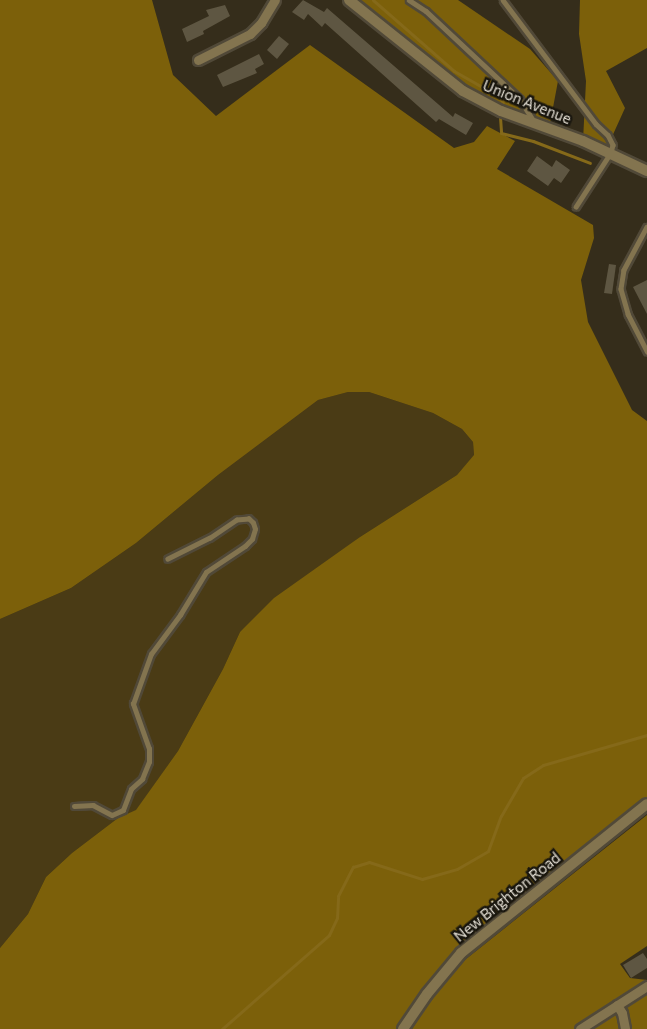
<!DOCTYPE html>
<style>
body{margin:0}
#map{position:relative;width:647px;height:1029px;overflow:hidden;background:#352d1b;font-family:Commissioner,sans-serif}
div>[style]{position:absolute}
.green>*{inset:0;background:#4a3b15}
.forest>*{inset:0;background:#7c600a}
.stream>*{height:3px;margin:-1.5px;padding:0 1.5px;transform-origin:1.5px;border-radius:1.5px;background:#856919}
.building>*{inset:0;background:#5e5642}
.roads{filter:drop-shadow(2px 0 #514938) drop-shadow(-2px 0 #514938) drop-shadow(0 2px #514938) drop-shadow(0 -2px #514938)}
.service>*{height:4.5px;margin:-2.25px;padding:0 2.25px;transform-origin:2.25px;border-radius:2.25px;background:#83744f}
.minor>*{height:9px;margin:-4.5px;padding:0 4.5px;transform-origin:4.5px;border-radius:4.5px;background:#83744f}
.tertiary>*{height:10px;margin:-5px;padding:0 5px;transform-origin:5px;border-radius:5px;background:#83744f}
span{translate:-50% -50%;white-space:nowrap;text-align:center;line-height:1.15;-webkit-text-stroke:5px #19160e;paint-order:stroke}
.street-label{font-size:15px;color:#e3ded3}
</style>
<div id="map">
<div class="green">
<i style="clip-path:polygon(348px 392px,369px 392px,433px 413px,462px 429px,473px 442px,474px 456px,457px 475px,360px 537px,240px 632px,223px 669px,178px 751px,136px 811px,118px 818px,72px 853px,46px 877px,28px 914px,0 948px,0 619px,71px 588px,136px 543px,218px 475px,318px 400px)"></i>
</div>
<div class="forest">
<i style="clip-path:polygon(0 0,152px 0,173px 75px,216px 116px,310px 45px,454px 148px,474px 142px,487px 126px,515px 141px,497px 169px,593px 225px,594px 238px,581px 280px,588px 322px,632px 410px,647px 421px,647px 804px,461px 953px,403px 1029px,0 1029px,0 948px,28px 914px,46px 877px,72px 853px,118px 818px,136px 810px,178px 751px,223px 669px,240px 632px,274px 598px,360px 537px,457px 475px,474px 455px,473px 442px,462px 429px,433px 413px,369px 392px,348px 392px,318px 400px,218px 475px,136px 543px,71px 588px,0 619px)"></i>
<i style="clip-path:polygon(349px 0,458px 0,530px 49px,558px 81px,549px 129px,463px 91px)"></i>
<i style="clip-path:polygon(580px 0,647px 0,647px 48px,606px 71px,625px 108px,606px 150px,583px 141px,586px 81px,579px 34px)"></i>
<i style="clip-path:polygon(647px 815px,647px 946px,620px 964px,630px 978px,647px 980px,647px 1029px,412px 1029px,435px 993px,466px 959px)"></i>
</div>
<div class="stream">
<i style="left:373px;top:0;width:108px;rotate:41.2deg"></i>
<i style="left:454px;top:71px;width:53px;rotate:29.5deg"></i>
<i style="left:500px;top:97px;width:8px;rotate:67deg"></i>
<i style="left:500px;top:117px;width:16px;rotate:86deg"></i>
<i style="left:501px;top:133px;width:33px;rotate:14deg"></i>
<i style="left:533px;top:141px;width:61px;rotate:21.1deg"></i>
<i style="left:222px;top:1029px;width:142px;rotate:-41.3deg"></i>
<i style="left:329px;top:935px;width:19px;rotate:-65deg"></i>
<i style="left:337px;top:918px;width:22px;rotate:-87deg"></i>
<i style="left:338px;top:896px;width:33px;rotate:-63deg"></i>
<i style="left:353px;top:867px;width:17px;rotate:-17deg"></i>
<i style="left:369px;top:862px;width:56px;rotate:17.8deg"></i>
<i style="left:422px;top:879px;width:36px;rotate:-16deg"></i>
<i style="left:457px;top:869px;width:36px;rotate:-30deg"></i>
<i style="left:488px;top:851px;width:37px;rotate:-70deg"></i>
<i style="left:501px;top:816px;width:44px;rotate:-59.9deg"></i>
<i style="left:523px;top:778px;width:24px;rotate:-33deg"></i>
<i style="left:543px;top:765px;width:108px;rotate:-16.1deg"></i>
</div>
<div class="building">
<i style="clip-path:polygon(303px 0,324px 12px,327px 8px,453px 117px,455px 113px,473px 123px,466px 135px,439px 119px,436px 122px,325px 23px,322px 27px,308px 14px,304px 20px,292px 12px)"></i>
<i style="clip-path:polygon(225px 5px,230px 16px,203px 31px,204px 34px,187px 42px,182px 29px,209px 16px,206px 10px)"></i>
<i style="clip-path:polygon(279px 36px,289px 44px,277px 59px,267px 50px)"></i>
<i style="clip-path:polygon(259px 54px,264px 64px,255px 69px,257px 73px,223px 87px,217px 75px)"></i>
<i style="clip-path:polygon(537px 156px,552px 167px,556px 160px,570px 170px,561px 183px,554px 178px,548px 186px,527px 171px)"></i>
<i style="clip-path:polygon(609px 264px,616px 265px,612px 294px,604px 293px)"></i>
<i style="clip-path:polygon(647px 280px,647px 314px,633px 287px)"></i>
<i style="clip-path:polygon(643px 953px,647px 959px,647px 968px,631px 978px,623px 965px)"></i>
</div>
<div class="roads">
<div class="service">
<i style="left:409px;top:0;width:20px;rotate:33deg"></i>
<i style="left:426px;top:11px;width:129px;rotate:43.1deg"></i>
<i style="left:520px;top:99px;width:26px;rotate:58deg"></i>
<i style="left:503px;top:0;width:155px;rotate:53.1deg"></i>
<i style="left:596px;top:124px;width:16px;rotate:43deg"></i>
<i style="left:608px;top:135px;width:11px;rotate:63deg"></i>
<i style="left:613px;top:145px;width:8px;rotate:104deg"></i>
<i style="left:611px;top:153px;width:64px;rotate:122.9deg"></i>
<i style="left:647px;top:227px;width:49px;rotate:118.1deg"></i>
<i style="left:624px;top:270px;width:19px;rotate:99deg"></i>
<i style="left:621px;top:289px;width:26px;rotate:74deg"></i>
<i style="left:628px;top:314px;width:42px;rotate:62.8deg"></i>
<i style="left:74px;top:806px;width:19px;rotate:-3deg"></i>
<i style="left:93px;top:805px;width:21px;rotate:28deg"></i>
<i style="left:112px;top:815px;width:12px;rotate:-24deg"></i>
<i style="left:123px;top:810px;width:22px;rotate:-69deg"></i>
<i style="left:131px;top:789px;width:15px;rotate:-42deg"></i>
<i style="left:142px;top:779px;width:18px;rotate:-68deg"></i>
<i style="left:149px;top:762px;width:13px;rotate:-90deg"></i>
<i style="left:149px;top:749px;width:48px;rotate:-109.6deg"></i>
<i style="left:133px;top:704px;width:53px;rotate:-70.2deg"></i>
<i style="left:151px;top:654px;width:49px;rotate:-53.4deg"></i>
<i style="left:180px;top:615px;width:50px;rotate:-58.8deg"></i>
<i style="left:206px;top:572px;width:47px;rotate:-33.7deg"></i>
<i style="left:245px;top:546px;width:10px;rotate:-45deg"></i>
<i style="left:252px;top:539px;width:10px;rotate:-73deg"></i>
<i style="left:255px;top:529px;width:6px;rotate:-108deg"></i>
<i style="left:253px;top:523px;width:6px;rotate:-135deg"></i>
<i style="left:249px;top:519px;width:12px;rotate:175deg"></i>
<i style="left:237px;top:520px;width:32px;rotate:146deg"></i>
<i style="left:210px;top:538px;width:47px;rotate:153.4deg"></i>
</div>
<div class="minor">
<i style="left:198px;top:60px;width:58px;rotate:-26.6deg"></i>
<i style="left:250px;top:34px;width:16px;rotate:-45deg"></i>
<i style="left:261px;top:23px;width:27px;rotate:-59deg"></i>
<i style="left:617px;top:1005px;width:9px;rotate:58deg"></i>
<i style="left:622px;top:1013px;width:16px;rotate:79deg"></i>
<i style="left:580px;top:1029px;width:80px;rotate:-32.7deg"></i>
</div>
<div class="tertiary">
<i style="left:349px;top:0;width:146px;rotate:38.6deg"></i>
<i style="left:463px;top:91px;width:43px;rotate:27.8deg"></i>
<i style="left:501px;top:111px;width:87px;rotate:20.1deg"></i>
<i style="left:583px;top:141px;width:71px;rotate:25.1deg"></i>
<i style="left:403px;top:1029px;width:42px;rotate:-55.6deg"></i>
<i style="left:427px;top:994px;width:53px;rotate:-50.3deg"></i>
<i style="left:461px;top:953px;width:238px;rotate:-38.7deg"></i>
</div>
</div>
<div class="street-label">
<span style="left:527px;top:102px;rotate:22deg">Union Avenue</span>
<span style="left:507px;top:897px;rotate:-39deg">New Brighton Road</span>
</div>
</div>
